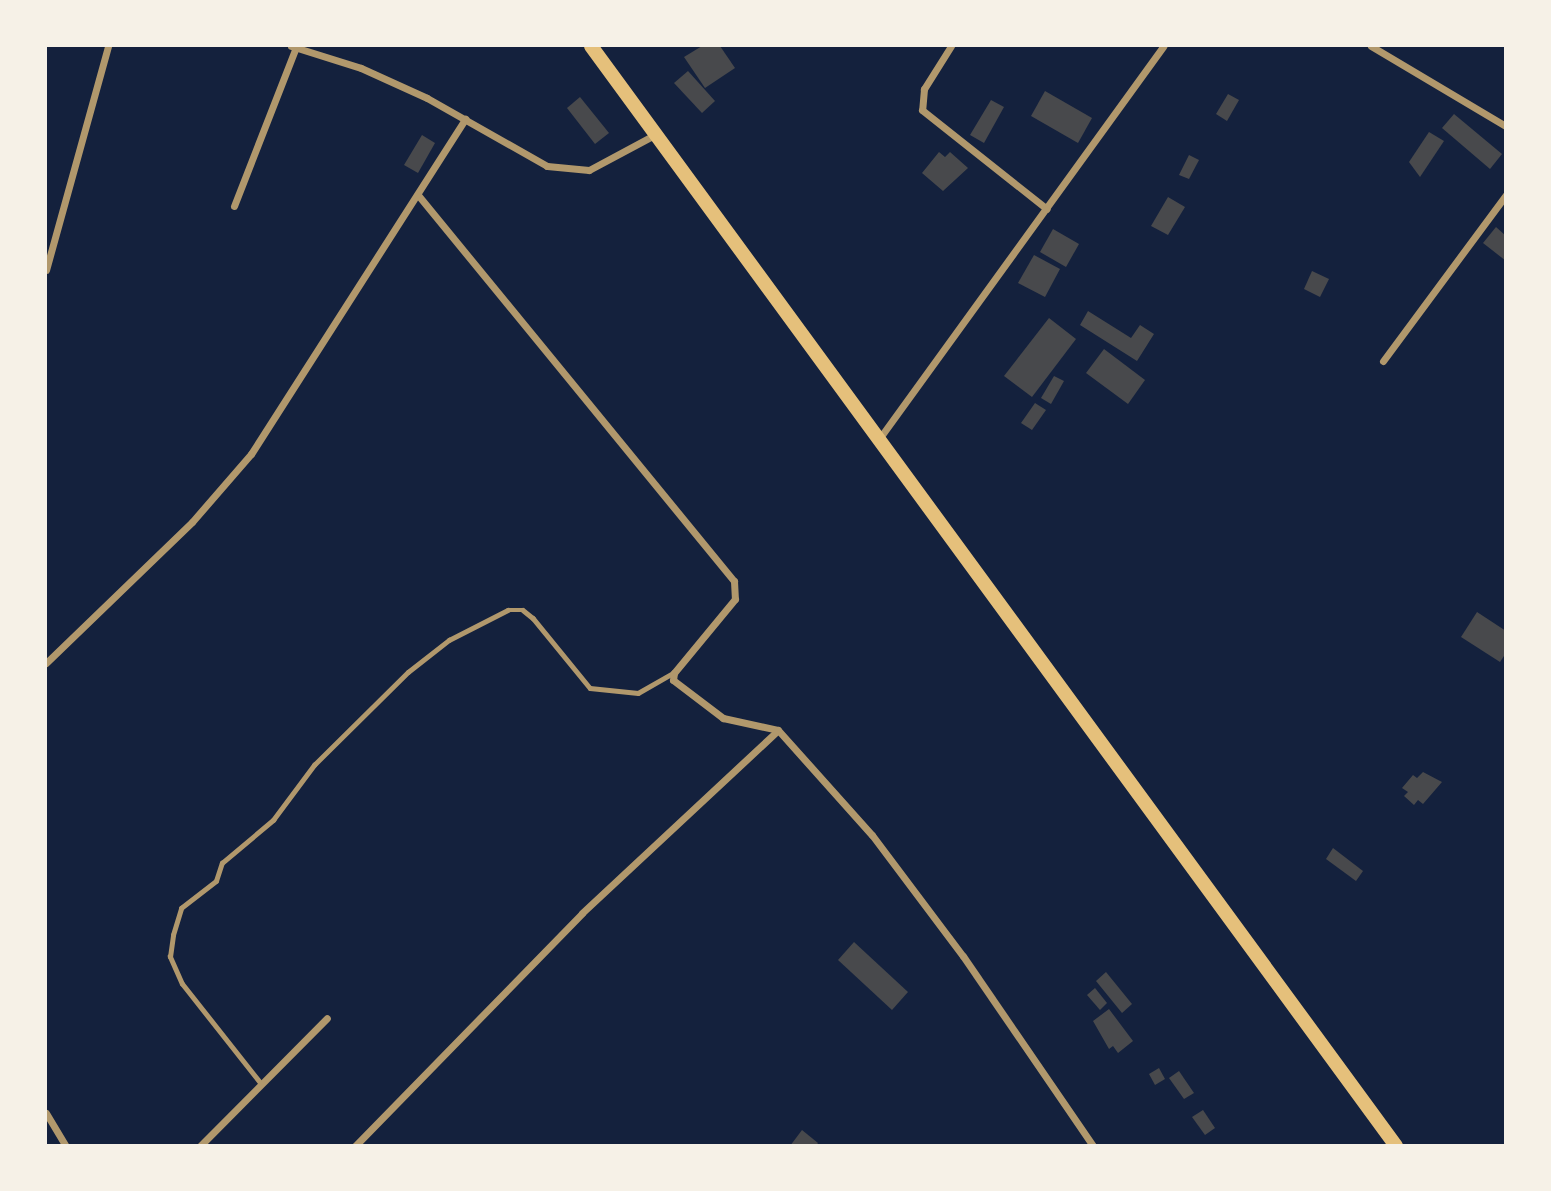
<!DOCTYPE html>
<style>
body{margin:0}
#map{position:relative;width:1551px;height:1191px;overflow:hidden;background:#14213d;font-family:"Golos Text",sans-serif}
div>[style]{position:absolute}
.building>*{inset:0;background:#48494c}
.service>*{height:4.5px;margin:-2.25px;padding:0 2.25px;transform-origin:2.25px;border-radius:2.25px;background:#b1986c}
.minor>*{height:7px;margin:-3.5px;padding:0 3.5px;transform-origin:3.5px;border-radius:3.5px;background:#b1986c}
.primary>*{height:14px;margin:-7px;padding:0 7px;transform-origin:7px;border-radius:7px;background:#e5c07b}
span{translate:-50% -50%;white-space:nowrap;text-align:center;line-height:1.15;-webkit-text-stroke:6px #f6f1e7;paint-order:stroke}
.frame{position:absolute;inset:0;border:47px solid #f6f1e7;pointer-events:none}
</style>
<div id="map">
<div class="building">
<i style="clip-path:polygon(702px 46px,720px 46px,735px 68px,705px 88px,684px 57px)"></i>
<i style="clip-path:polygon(688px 71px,715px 101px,702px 113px,674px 83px)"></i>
<i style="clip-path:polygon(1045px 91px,1092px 118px,1078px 143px,1031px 116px)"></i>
<i style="clip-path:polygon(1228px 94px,1239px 100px,1227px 121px,1216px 114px)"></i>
<i style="clip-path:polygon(580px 97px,609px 133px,595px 144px,567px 108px)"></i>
<i style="clip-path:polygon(991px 100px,1004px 107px,984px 143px,970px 135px)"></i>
<i style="clip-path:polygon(1454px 114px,1502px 154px,1490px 169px,1442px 128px)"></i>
<i style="clip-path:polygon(1429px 132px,1444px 141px,1420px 177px,1409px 162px)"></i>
<i style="clip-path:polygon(422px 135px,435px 143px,418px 173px,404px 165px)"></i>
<i style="clip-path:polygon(939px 152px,945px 157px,950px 152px,968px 168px,943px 191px,922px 173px)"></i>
<i style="clip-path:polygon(1189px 155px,1199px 160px,1189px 179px,1179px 175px)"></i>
<i style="clip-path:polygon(1168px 197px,1185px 207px,1168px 235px,1151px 226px)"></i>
<i style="clip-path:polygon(1496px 227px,1506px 236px,1506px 261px,1483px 243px)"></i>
<i style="clip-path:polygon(1053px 229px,1079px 244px,1066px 267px,1040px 252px)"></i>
<i style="clip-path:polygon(1034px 255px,1060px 269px,1045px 297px,1018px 283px)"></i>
<i style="clip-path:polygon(1312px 271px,1329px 279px,1320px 297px,1304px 289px)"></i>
<i style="clip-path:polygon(1088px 311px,1131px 338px,1140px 325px,1154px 334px,1137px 361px,1080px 325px)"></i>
<i style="clip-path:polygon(1049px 318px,1076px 339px,1032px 397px,1004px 376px)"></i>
<i style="clip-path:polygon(1104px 349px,1145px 380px,1128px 404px,1086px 373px)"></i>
<i style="clip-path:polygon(1054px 376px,1064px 381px,1051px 404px,1041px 398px)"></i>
<i style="clip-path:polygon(1035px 403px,1046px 410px,1032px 430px,1021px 423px)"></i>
<i style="clip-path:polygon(1477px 612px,1506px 631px,1506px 653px,1500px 662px,1461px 637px)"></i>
<i style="clip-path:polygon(1423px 772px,1442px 782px,1423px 804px,1418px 800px,1414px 805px,1404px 796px,1408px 792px,1402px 788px,1413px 775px,1417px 778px)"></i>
<i style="clip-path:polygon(1333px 848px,1363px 871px,1356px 881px,1326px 859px)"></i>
<i style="clip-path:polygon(854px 942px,908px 992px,892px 1010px,838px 960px)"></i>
<i style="clip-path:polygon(1106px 972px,1132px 1004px,1122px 1013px,1096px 981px)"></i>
<i style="clip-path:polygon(1095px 988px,1107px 1003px,1100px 1010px,1087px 995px)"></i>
<i style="clip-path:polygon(1109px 1009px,1133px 1041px,1118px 1053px,1113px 1046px,1109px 1049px,1093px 1021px)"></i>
<i style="clip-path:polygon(1159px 1068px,1165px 1079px,1155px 1085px,1149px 1074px)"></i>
<i style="clip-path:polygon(1179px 1071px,1194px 1093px,1184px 1099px,1169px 1078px)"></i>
<i style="clip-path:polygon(1203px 1110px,1215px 1128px,1205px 1135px,1192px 1117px)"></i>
<i style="clip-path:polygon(802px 1130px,818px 1143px,816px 1146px,790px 1146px)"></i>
</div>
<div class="service">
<i style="left:261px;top:1084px;width:127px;rotate:-128.3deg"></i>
<i style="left:182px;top:984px;width:30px;rotate:-114deg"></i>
<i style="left:170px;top:957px;width:22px;rotate:-82deg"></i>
<i style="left:173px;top:935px;width:28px;rotate:-73deg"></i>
<i style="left:181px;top:908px;width:44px;rotate:-37.6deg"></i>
<i style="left:216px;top:881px;width:19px;rotate:-72deg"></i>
<i style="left:222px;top:863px;width:67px;rotate:-40.1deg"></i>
<i style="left:273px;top:820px;width:69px;rotate:-53.3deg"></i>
<i style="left:314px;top:765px;width:132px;rotate:-44.7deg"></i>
<i style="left:408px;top:672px;width:52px;rotate:-38deg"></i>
<i style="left:449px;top:640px;width:66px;rotate:-27deg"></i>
<i style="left:508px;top:610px;width:15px"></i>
<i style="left:523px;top:610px;width:13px;rotate:39deg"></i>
<i style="left:533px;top:618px;width:90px;rotate:50.8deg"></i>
<i style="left:590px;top:688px;width:48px;rotate:5.9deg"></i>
<i style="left:638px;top:693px;width:40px;rotate:-29.7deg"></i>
</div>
<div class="minor">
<i style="left:291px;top:46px;width:73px;rotate:17.4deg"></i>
<i style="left:361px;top:68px;width:72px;rotate:24.4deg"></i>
<i style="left:427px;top:98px;width:138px;rotate:29.5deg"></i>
<i style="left:547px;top:166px;width:42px;rotate:5.4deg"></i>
<i style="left:589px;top:170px;width:76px;rotate:-28.2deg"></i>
<i style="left:951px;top:46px;width:51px;rotate:122.1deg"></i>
<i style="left:924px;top:89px;width:21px;rotate:95deg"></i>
<i style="left:922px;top:110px;width:159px;rotate:38.4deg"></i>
<i style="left:1371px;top:46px;width:157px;rotate:30.7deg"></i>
<i style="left:418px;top:195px;width:499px;rotate:50.7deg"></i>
<i style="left:734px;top:581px;width:18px;rotate:87deg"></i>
<i style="left:735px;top:599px;width:96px;rotate:129.5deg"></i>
<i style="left:674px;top:673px;width:7px;rotate:98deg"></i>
<i style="left:673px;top:680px;width:63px;rotate:37.2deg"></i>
<i style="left:723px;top:718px;width:56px;rotate:12.3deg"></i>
<i style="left:778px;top:730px;width:141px;rotate:48.2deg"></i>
<i style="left:872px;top:835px;width:151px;rotate:53.1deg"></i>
<i style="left:963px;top:956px;width:230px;rotate:55.6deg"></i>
<i style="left:234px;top:206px;width:171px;rotate:-68.7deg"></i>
<i style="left:46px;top:270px;width:232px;rotate:-74.5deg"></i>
<i style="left:1383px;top:361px;width:207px;rotate:-53.5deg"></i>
<i style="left:879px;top:439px;width:485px;rotate:-54.1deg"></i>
<i style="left:46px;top:663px;width:203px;rotate:-44deg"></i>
<i style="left:192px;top:522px;width:90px;rotate:-49.1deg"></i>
<i style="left:251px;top:454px;width:398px;rotate:-57.4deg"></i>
<i style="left:46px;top:1113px;width:39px;rotate:59deg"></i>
<i style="left:200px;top:1146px;width:180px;rotate:-45.2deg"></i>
<i style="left:355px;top:1146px;width:325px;rotate:-45.7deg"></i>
<i style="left:582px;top:913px;width:268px;rotate:-43deg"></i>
</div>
<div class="primary">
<i style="left:591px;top:46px;width:1363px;rotate:53.8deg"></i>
</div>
<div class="frame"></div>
</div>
